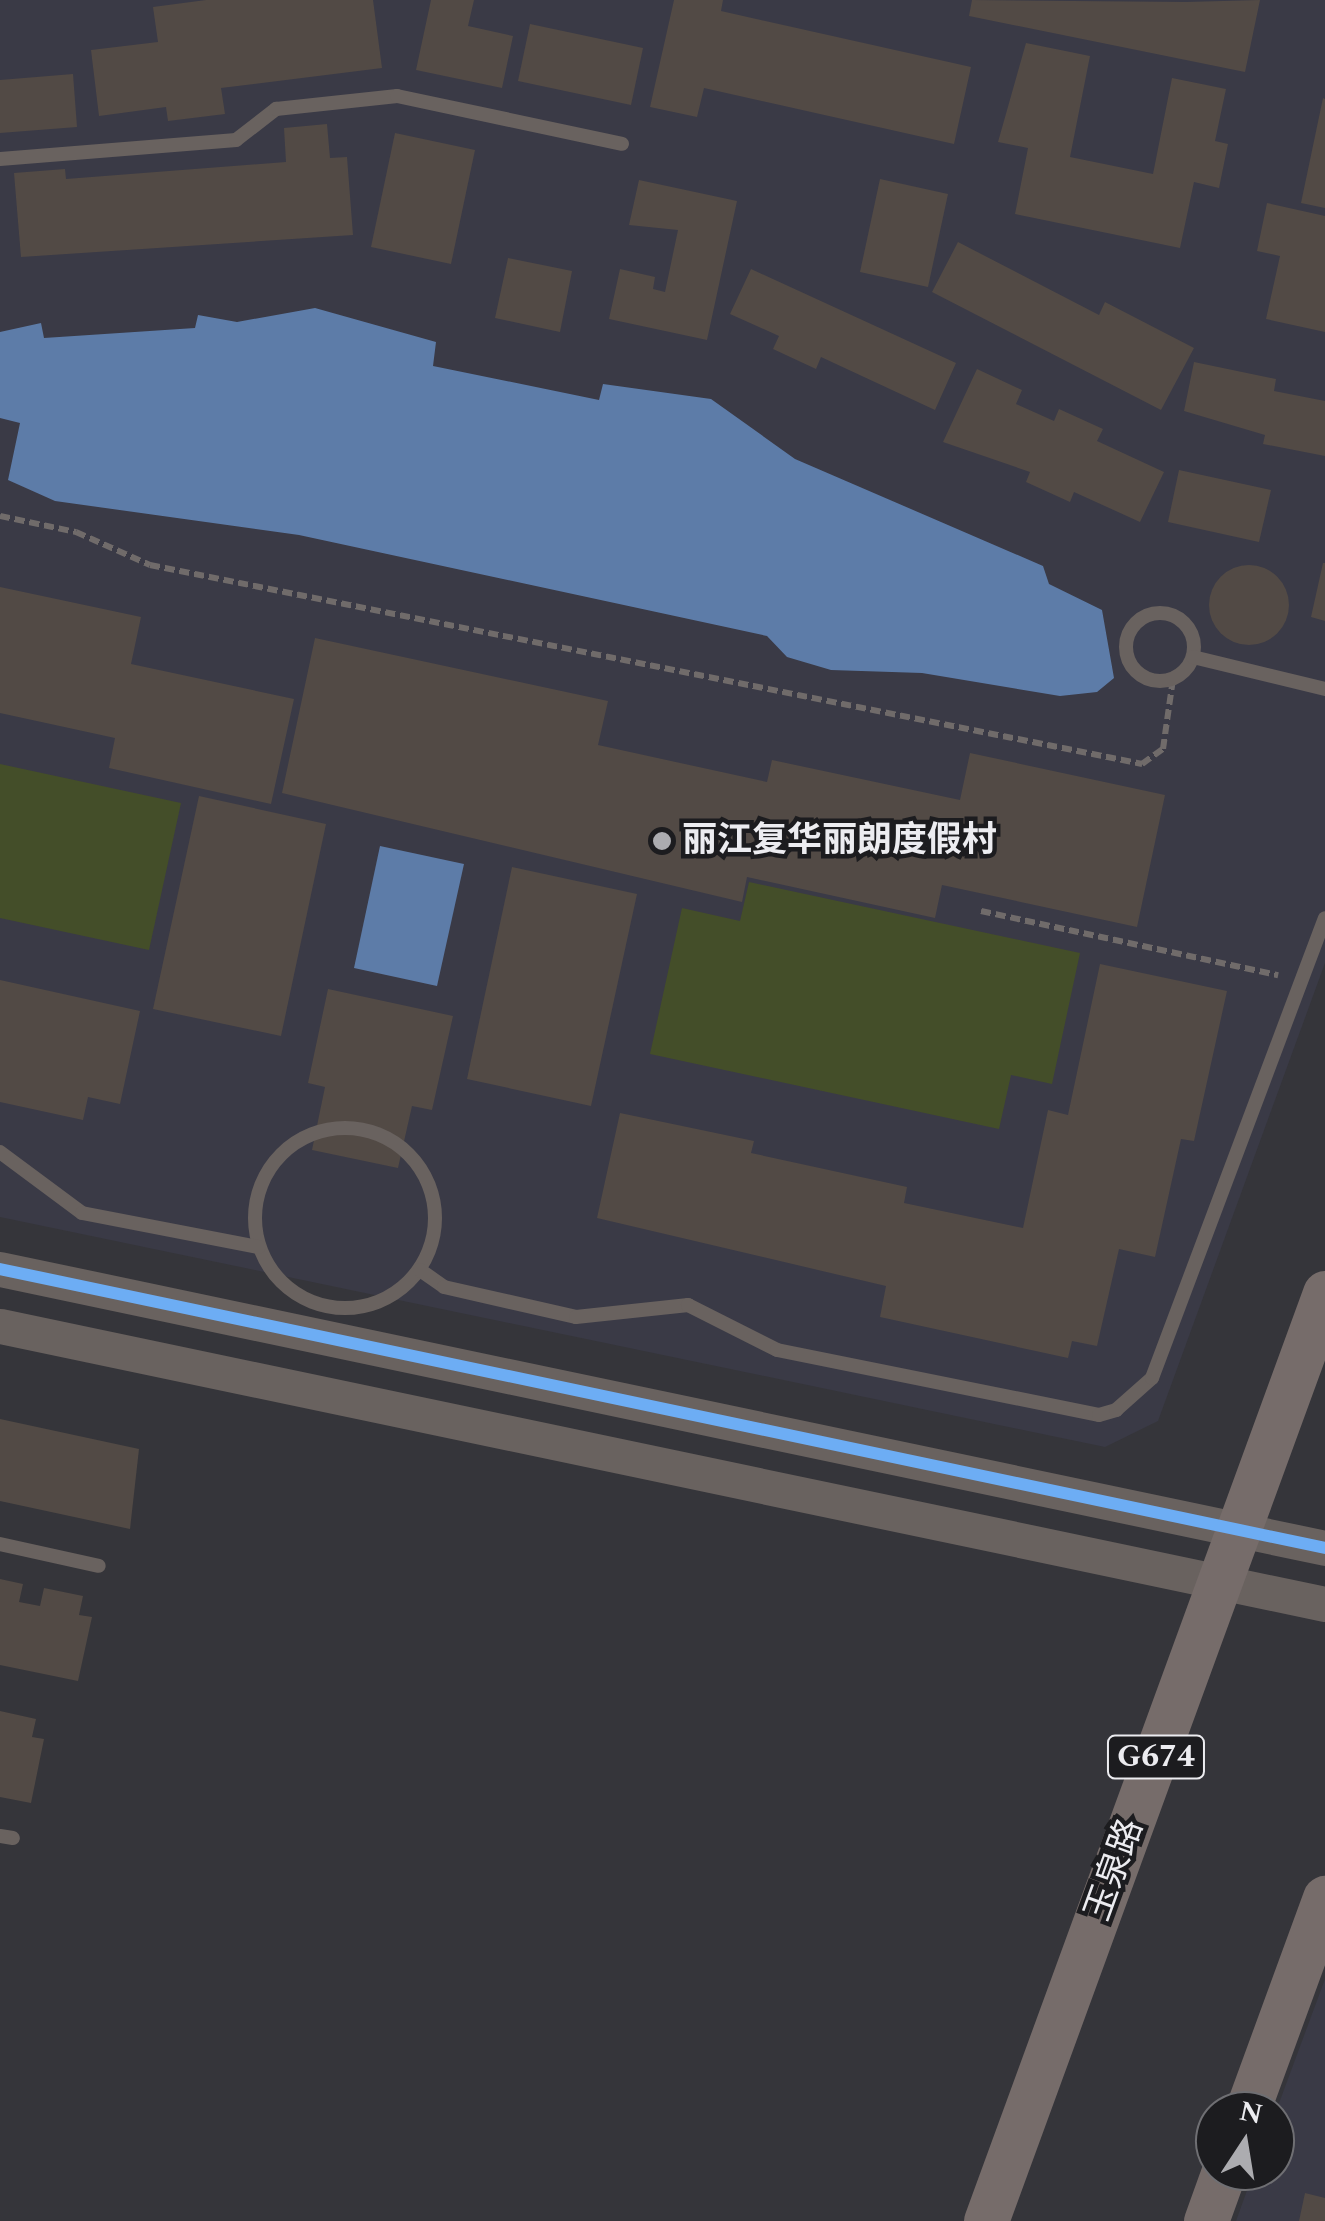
<!DOCTYPE html>
<meta charset="utf-8">
<style>
body{margin:0}
#map{position:relative;width:1325px;height:2221px;overflow:hidden;background:#35353a;font-family:Spectral,"Noto Sans SC",serif}
div>[style]{position:absolute}
.built>*{inset:0;background:#3a3a46}
.green>*{inset:0;background:#444e29}
.water>*{inset:0;background:#5d7ca8}
.building>*{inset:0;background:#524a45}
.round{border-radius:50%}
.path>*{height:6px;margin-top:-3px;transform-origin:0;background:repeating-linear-gradient(90deg,#706b6a 0 10px,transparent 0 15px)}
.service>*{height:14px;margin:-7px;padding:0 7px;transform-origin:7px;border-radius:7px;background:#69625f}
.service>.ring{margin:-7px;padding:0;box-sizing:content-box;background:none;border:14px solid #69625f;border-radius:50%}
.tertiary>*{height:35px;margin:-17.5px;padding:0 17.5px;transform-origin:17.5px;border-radius:17.5px;background:#69625f}
.trunk>*{height:45px;margin:-22.5px;padding:0 22.5px;transform-origin:22.5px;border-radius:22.5px;background:#766c6a}
.cycleway>*{height:12px;margin:-6px;padding:0 6px;transform-origin:6px;border-radius:6px;background:#6dadf4}
.dots>*{width:28px;height:28px;translate:-50% -50%;box-sizing:border-box;border:5px solid #1c1c1f;border-radius:50%}
span{translate:-50% -50%;white-space:nowrap;text-align:center;line-height:1.15;-webkit-text-stroke:9px #1c1c1f;paint-order:stroke}
.shield-label span{padding:2px 8px;background:#1c1c1f;border:2px solid;border-radius:8px;-webkit-text-stroke-width:0}
.shield-label{font-size:32px;color:#ececf0;font-weight:700}
.poi-label{font-size:35px;color:#ececf0;font-weight:700}
.left{translate:0 -50%;text-align:left}
.street-label{font-size:35px;color:#ececf0}
.north{position:absolute;left:1195px;top:2091px;width:100px;height:100px;box-sizing:border-box;background:#1c1c1f;border:2px solid #6f6f73;border-radius:50%;rotate:12deg;font-size:28px;font-weight:700;line-height:40px;text-align:center;color:#ececf0}
.north::after{content:'';display:block;margin:auto;width:35px;height:45px;background:#acacb0;clip-path:polygon(50% 0,100% 100%,50% 72%,0 100%)}
</style>
<div id="map">
<div class="built">
<i style="clip-path:polygon(0 0,1325px 0,1325px 963px,1158px 1421px,1105px 1447px,0 1217px)"></i>
<i style="clip-path:polygon(1325px 1979px,1325px 2221px,1236px 2221px,1254px 2171px,1275px 2171px,1275px 2114px)"></i>
</div>
<div class="green">
<i style="clip-path:polygon(0 764px,181px 803px,149px 950px,0 918px)"></i>
<i style="clip-path:polygon(749px 882px,1080px 953px,1052px 1084px,1011px 1075px,999px 1129px,650px 1054px,682px 908px,740px 921px)"></i>
</div>
<div class="water">
<i style="clip-path:polygon(315px 308px,436px 342px,433px 366px,599px 400px,603px 384px,711px 399px,795px 459px,1043px 566px,1049px 584px,1102px 610px,1114px 678px,1097px 692px,1060px 696px,922px 673px,831px 670px,787px 657px,767px 636px,299px 535px,55px 501px,8px 480px,20px 423px,0 418px,0 332px,41px 323px,44px 338px,195px 328px,198px 315px,237px 322px)"></i>
<i style="clip-path:polygon(380px 846px,464px 864px,437px 986px,354px 968px)"></i>
</div>
<div class="building">
<i style="clip-path:polygon(206px 0,373px 0,382px 68px,221px 88px,225px 114px,168px 121px,166px 107px,99px 116px,91px 50px,158px 42px,153px 7px)"></i>
<i style="clip-path:polygon(431px 0,474px 0,468px 26px,513px 36px,502px 88px,416px 70px)"></i>
<i style="clip-path:polygon(674px 0,723px 0,721px 11px,971px 67px,954px 144px,704px 88px,697px 117px,650px 107px)"></i>
<i style="clip-path:polygon(972px 0,1186px 2px,1260px 0,1245px 72px,969px 16px)"></i>
<i style="clip-path:polygon(530px 24px,643px 48px,631px 105px,518px 81px)"></i>
<i style="clip-path:polygon(1026px 43px,1090px 56px,1070px 157px,1153px 174px,1172px 78px,1226px 89px,1215px 141px,1228px 144px,1219px 188px,1194px 182px,1180px 248px,1015px 214px,1028px 148px,998px 142px)"></i>
<i style="clip-path:polygon(73px 74px,77px 127px,0 133px,0 80px)"></i>
<i style="clip-path:polygon(1323px 98px,1325px 99px,1325px 208px,1301px 203px)"></i>
<i style="clip-path:polygon(327px 124px,330px 158px,347px 157px,353px 235px,21px 257px,14px 173px,65px 169px,66px 179px,286px 162px,284px 128px)"></i>
<i style="clip-path:polygon(395px 133px,475px 150px,451px 264px,371px 247px)"></i>
<i style="clip-path:polygon(880px 179px,948px 194px,928px 287px,860px 272px)"></i>
<i style="clip-path:polygon(639px 180px,737px 201px,707px 340px,609px 319px,620px 269px,655px 277px,653px 289px,665px 292px,678px 230px,629px 225px)"></i>
<i style="clip-path:polygon(1267px 203px,1325px 216px,1325px 332px,1266px 319px,1280px 256px,1257px 251px)"></i>
<i style="clip-path:polygon(958px 242px,1099px 315px,1105px 302px,1194px 348px,1161px 410px,932px 292px)"></i>
<i style="clip-path:polygon(508px 258px,572px 271px,560px 332px,495px 318px)"></i>
<i style="clip-path:polygon(751px 269px,956px 363px,935px 410px,821px 357px,816px 369px,773px 349px,779px 336px,730px 314px)"></i>
<i style="clip-path:polygon(1194px 362px,1276px 379px,1274px 391px,1325px 401px,1325px 456px,1263px 444px,1265px 435px,1184px 411px)"></i>
<i style="clip-path:polygon(977px 369px,1022px 390px,1016px 404px,1054px 421px,1059px 409px,1103px 429px,1097px 441px,1164px 472px,1140px 522px,1074px 492px,1070px 502px,1026px 482px,1030px 472px,943px 442px)"></i>
<i style="clip-path:polygon(1179px 470px,1271px 490px,1259px 542px,1168px 522px)"></i>
<i style="clip-path:polygon(1323px 563px,1325px 563px,1325px 621px,1311px 617px)"></i>
<i class="round" style="left:1209px;top:565px;width:80px;height:80px"></i>
<i style="clip-path:polygon(0 587px,141px 617px,131px 664px,294px 699px,271px 804px,109px 768px,115px 738px,0 713px)"></i>
<i style="clip-path:polygon(315px 638px,608px 701px,598px 745px,767px 782px,772px 760px,960px 800px,970px 753px,1165px 795px,1137px 927px,942px 885px,935px 918px,747px 877px,742px 902px,282px 793px)"></i>
<i style="clip-path:polygon(199px 796px,326px 824px,281px 1036px,153px 1009px)"></i>
<i style="clip-path:polygon(512px 867px,637px 894px,591px 1106px,467px 1079px)"></i>
<i style="clip-path:polygon(1100px 964px,1227px 991px,1194px 1141px,1181px 1139px,1155px 1257px,1119px 1249px,1097px 1346px,1072px 1341px,1068px 1358px,880px 1317px,886px 1286px,597px 1218px,620px 1113px,754px 1141px,751px 1153px,907px 1187px,904px 1203px,1023px 1228px,1048px 1110px,1068px 1115px)"></i>
<i style="clip-path:polygon(0 980px,140px 1011px,120px 1104px,88px 1097px,83px 1120px,0 1102px)"></i>
<i style="clip-path:polygon(328px 989px,453px 1016px,432px 1110px,412px 1106px,398px 1168px,312px 1150px,325px 1087px,308px 1083px)"></i>
<i style="clip-path:polygon(0 1419px,139px 1449px,130px 1529px,0 1501px)"></i>
<i style="clip-path:polygon(0 1579px,23px 1584px,19px 1602px,40px 1606px,44px 1588px,83px 1596px,79px 1615px,92px 1617px,78px 1681px,0 1665px)"></i>
<i style="clip-path:polygon(0 1711px,36px 1719px,32px 1737px,44px 1739px,31px 1803px,0 1797px)"></i>
<i style="clip-path:polygon(1305px 2193px,1325px 2198px,1325px 2221px,1299px 2221px)"></i>
</div>
<div class="path">
<i style="left:0;top:516px;width:78px;rotate:11.9deg"></i>
<i style="left:76px;top:532px;width:81px;rotate:24deg"></i>
<i style="left:150px;top:565px;width:1012px;rotate:11.34deg"></i>
<i style="left:1142px;top:764px;width:26px;rotate:-36deg"></i>
<i style="left:1163px;top:749px;width:71px;rotate:-81.9deg"></i>
<i style="left:981px;top:911px;width:304px;rotate:12.2deg"></i>
</div>
<div class="service">
<i style="left:0;top:159px;width:237px;rotate:-4.6deg"></i>
<i style="left:236px;top:140px;width:51px;rotate:-37.8deg"></i>
<i style="left:276px;top:109px;width:122px;rotate:-6.1deg"></i>
<i style="left:397px;top:96px;width:230px;rotate:12deg"></i>
<i class="ring" style="left:1126px;top:613px;width:54px;height:54px"></i>
<i style="left:1193px;top:657px;width:136px;rotate:13.6deg"></i>
<i class="ring" style="left:255px;top:1128px;width:166px;height:166px"></i>
<i style="left:0;top:1152px;width:102px;rotate:36.6deg"></i>
<i style="left:82px;top:1213px;width:180px;rotate:10.9deg"></i>
<i style="left:420px;top:1270px;width:29px;rotate:35deg"></i>
<i style="left:444px;top:1287px;width:135px;rotate:12.8deg"></i>
<i style="left:576px;top:1317px;width:113px;rotate:-6.1deg"></i>
<i style="left:688px;top:1305px;width:100px;rotate:26.8deg"></i>
<i style="left:777px;top:1350px;width:328px;rotate:11.4deg"></i>
<i style="left:1099px;top:1415px;width:18px;rotate:-16deg"></i>
<i style="left:1116px;top:1410px;width:48px;rotate:-41.6deg"></i>
<i style="left:1152px;top:1378px;width:491px;rotate:-69.4deg"></i>
<i style="left:0;top:1544px;width:101px;rotate:12.5deg"></i>
<i style="left:0;top:1836px;width:13px;rotate:9deg"></i>
</div>
<div class="tertiary">
<i style="left:0;top:1269px;width:1354px;rotate:11.89deg"></i>
<i style="left:0;top:1326px;width:1354px;rotate:11.85deg"></i>
</div>
<div class="trunk">
<i style="left:1247px;top:2111px;width:227px;rotate:-69.9deg"></i>
<i style="left:986px;top:2221px;width:988px;rotate:-69.93deg"></i>
<i style="left:1206px;top:2221px;width:53px;rotate:-70.2deg"></i>
</div>
<div class="cycleway">
<i style="left:0;top:1269px;width:1354px;rotate:11.89deg"></i>
</div>
<div class="dots">
<i style="left:662px;top:841px;background:#acacb0"></i>
</div>
<div class="shield-label">
<span style="left:1156px;top:1757px">G674</span>
</div>
<div class="poi-label">
<span class="left" style="left:682px;top:841px">丽江复华丽朗度假村</span>
</div>
<div class="street-label">
<span style="left:1115px;top:1870px;rotate:-70deg">玉泉路</span>
</div>
<div class="north">N</div>
</div>
